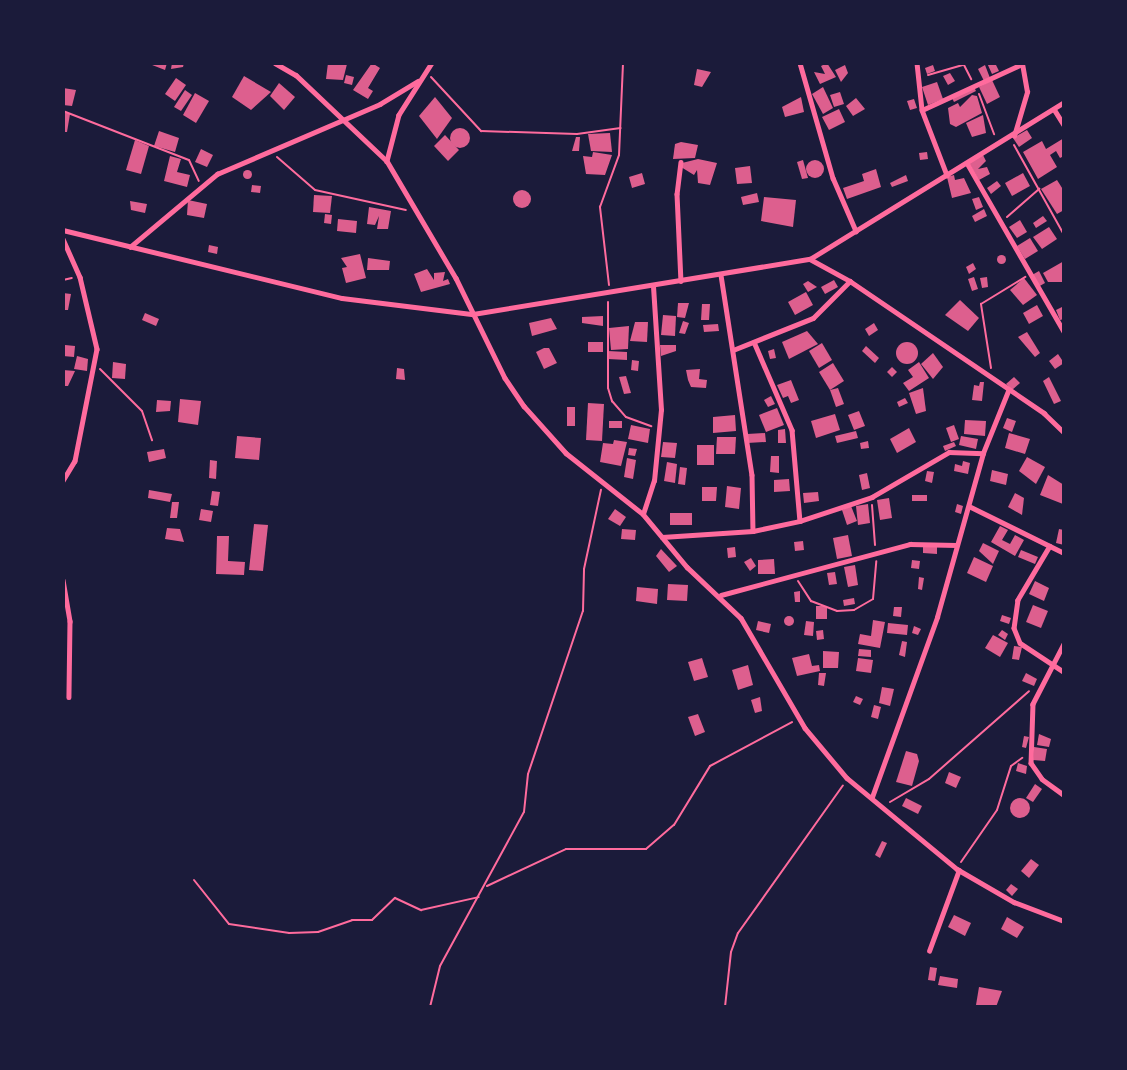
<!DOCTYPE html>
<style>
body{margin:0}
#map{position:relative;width:1127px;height:1070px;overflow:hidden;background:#1b1b3a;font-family:Overpass,sans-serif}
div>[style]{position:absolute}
.building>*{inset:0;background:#dd5f8e}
.round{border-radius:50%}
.path>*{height:2px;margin:-1px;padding:0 1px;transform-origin:1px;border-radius:1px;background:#ff6b9d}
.minor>*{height:4.5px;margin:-2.25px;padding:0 2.25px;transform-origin:2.25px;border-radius:2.25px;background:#ff6b9d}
span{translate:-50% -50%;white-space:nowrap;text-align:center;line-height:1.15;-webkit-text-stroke:5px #1b1b3a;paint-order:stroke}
.frame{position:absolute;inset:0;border:65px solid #1b1b3a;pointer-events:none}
</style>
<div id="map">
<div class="building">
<i style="clip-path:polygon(147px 63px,167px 63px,165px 70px)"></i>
<i style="clip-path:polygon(172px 63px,184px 63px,183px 67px,171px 69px)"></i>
<i style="clip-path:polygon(328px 63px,347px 64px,343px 80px,326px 79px)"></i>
<i style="clip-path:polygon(372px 63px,380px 68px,368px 88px,373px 91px,368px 99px,353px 90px)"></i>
<i style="clip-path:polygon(827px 63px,836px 77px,820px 84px,814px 72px,825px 74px,821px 66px)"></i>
<i style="clip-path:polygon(987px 63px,995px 63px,999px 71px,992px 74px)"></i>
<i style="clip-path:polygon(845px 65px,848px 73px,841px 82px,835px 70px)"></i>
<i style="clip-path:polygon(933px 65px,935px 71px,927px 74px,925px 68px)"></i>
<i style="clip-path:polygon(985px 65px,990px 78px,984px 81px,978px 69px)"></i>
<i style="clip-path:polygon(697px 69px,711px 72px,702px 87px,694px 85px)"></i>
<i style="clip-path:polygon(950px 73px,955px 81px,948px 85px,943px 76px)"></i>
<i style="clip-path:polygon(346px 75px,354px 77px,352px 85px,344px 83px)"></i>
<i style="clip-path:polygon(244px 76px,271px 92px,251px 110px,232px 97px)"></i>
<i style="clip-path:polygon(176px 78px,186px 85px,175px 101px,165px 94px)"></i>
<i style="clip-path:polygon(992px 80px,1000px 97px,987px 104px,979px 87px)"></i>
<i style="clip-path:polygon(937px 82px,943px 99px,928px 105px,922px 87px)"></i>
<i style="clip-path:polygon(279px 83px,295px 97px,284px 110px,270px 96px)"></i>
<i style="clip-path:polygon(823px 87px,833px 108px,823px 114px,812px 94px)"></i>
<i style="clip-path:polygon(974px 87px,976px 91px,954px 102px,952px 98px)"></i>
<i style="clip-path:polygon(63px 88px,76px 90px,72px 106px,63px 105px)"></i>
<i style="clip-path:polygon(185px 90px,192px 95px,181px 111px,174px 107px)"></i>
<i style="clip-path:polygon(840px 92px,844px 104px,834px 107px,830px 95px)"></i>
<i style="clip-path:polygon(195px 93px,209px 101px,196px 123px,183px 115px)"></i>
<i style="clip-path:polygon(972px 95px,977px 96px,982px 113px,956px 127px,950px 124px,948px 108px,958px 103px,960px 107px)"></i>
<i style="clip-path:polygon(435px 97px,452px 118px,437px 139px,419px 116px)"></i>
<i style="clip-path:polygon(801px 97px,804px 112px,785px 117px,782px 107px)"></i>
<i style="clip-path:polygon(856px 98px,865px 109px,853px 116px,846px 106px)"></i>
<i style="clip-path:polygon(914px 99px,917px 108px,910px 110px,907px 101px)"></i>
<i style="clip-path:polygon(839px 109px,845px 122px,829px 130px,822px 117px)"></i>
<i style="clip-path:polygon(63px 112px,70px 114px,67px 132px,63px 132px)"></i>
<i style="clip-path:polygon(983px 115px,986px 133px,972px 137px,966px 123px)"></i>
<i class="round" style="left:450px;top:128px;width:20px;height:20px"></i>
<i style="clip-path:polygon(1027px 130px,1032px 138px,1019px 147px,1013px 138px)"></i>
<i style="clip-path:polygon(159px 131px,179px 138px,175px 152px,154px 146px)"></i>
<i style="clip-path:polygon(610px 133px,612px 152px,591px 151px,588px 134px)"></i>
<i style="clip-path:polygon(445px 135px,459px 150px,448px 161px,434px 146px)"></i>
<i style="clip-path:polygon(576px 137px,580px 137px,579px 151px,572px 151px)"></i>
<i style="clip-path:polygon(1064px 138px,1064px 156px,1060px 158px,1056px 151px,1050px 155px,1057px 167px,1038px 179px,1023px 152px,1042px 141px,1046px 149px)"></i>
<i style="clip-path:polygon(135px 140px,149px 146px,141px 174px,126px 170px)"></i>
<i style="clip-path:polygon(681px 142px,698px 145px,695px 158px,673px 159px,675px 144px)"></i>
<i style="clip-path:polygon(201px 149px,213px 155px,207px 167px,195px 162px)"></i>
<i style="clip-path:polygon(593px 152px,612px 155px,605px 175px,586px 174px,583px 156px,592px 157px)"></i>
<i style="clip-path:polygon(927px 152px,928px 159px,920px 160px,919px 153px)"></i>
<i style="clip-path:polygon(983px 155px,986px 161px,978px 169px,987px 167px,990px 174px,979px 180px,969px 163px)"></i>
<i style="clip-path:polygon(170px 156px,181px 159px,177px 172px,190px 175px,187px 187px,164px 181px)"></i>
<i style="clip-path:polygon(698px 159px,717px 163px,710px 185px,698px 183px,697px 170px,694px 175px,681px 167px,682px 163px)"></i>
<i style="clip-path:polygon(803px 160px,808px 178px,802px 179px,797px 162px)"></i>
<i class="round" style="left:806px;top:160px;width:18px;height:18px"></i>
<i style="clip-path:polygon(750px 166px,752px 183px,737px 184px,735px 168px)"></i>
<i style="clip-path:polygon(876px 169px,881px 187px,847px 199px,843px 188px,864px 181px,862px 174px)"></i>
<i class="round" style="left:242.5px;top:169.5px;width:9px;height:9px"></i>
<i style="clip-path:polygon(642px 173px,645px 184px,632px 188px,629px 177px)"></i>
<i style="clip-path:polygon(1023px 173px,1030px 186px,1012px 196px,1005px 183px)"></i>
<i style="clip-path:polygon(906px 175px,908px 181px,892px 187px,890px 183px)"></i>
<i style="clip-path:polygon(954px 175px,955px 180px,964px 178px,971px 193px,952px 198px,947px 177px)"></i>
<i style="clip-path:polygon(1057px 180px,1064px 191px,1064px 210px,1057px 214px,1041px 189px)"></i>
<i style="clip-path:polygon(997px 181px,1001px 186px,991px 194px,987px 188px)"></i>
<i style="clip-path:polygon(252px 185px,261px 186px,260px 193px,251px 192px)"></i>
<i class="round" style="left:513px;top:190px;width:18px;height:18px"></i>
<i style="clip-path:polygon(757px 193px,759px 202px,743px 205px,741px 197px)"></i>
<i style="clip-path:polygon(314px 195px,332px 196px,330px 213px,313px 212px)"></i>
<i style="clip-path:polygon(764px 197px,796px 200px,793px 227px,761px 221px)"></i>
<i style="clip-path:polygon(979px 197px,983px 207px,976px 210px,972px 199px)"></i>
<i style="clip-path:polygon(188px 200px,207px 204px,204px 218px,187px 215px)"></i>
<i style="clip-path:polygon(130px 201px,147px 204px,145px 213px,131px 210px)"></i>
<i style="clip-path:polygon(369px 207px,391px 211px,388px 229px,377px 229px,379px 216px,375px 225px,367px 224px)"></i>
<i style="clip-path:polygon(984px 209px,987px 216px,975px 222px,972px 216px)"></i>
<i style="clip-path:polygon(325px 214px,332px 215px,331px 224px,324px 223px)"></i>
<i style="clip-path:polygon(1043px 216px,1047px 221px,1036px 228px,1033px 223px)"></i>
<i style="clip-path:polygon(338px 219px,357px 221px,356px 233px,337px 231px)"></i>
<i style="clip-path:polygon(1020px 220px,1027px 232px,1017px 238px,1009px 227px)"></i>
<i style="clip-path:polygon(1049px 227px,1057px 239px,1042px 249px,1033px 237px)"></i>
<i style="clip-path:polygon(1030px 238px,1038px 251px,1025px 259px,1017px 246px)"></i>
<i style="clip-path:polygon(209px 245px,218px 247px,217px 254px,208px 252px)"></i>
<i style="clip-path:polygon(360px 254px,366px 278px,346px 283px,342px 268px,347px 267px,341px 258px)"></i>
<i class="round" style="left:996.5px;top:254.5px;width:9px;height:9px"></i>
<i style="clip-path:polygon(368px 258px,390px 261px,389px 270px,367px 270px)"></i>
<i style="clip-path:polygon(1064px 261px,1064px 282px,1048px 282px,1043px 273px)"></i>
<i style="clip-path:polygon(973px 263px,976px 269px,969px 274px,966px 267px)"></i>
<i style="clip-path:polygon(427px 269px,434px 280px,434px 273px,445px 272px,443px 281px,448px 279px,450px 284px,421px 292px,414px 274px)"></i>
<i style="clip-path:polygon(1039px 271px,1045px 283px,1038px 287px,1032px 275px)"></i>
<i style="clip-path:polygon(974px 277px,978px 289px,972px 291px,968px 279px)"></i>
<i style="clip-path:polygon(987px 277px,988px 287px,982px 288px,980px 278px)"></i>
<i style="clip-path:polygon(1024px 278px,1037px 295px,1023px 305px,1010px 290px)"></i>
<i style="clip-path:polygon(834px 280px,838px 287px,825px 294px,821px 287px)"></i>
<i style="clip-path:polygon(808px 281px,817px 287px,808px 292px,803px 284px)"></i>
<i style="clip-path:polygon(806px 292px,813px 305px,795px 315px,788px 302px)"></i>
<i style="clip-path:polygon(63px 293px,71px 294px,68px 310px,63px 310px)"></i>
<i style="clip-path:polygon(960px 300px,979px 318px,968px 331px,945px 315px)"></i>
<i style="clip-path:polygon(678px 303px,689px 303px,685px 318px,677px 317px)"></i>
<i style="clip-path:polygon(702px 304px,710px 304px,709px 320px,701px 320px)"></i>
<i style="clip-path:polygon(1037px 305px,1043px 316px,1029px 324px,1023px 313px)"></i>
<i style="clip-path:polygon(1064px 306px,1064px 319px,1060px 320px,1056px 310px)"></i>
<i style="clip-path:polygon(145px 313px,159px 319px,156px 326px,142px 320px)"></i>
<i style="clip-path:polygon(663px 315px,676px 316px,675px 336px,661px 335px)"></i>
<i style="clip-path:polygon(603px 316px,603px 326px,582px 323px,582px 317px)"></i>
<i style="clip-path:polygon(551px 318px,557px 329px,532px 336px,529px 323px)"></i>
<i style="clip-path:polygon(683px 321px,689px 323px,685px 334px,679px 333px)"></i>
<i style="clip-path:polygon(635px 322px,648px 322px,647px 342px,630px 341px)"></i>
<i style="clip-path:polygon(874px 323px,878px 330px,869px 336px,865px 329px)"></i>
<i style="clip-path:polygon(718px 324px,719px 331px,704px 332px,703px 325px)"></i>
<i style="clip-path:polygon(629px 326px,628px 349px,611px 350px,609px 328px)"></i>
<i style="clip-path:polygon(807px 331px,818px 344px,789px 359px,782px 342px)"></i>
<i style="clip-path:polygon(1027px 332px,1040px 353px,1035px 357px,1018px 337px)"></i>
<i class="round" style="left:896px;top:342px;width:22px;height:22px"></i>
<i style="clip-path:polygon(588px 342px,603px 342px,603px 352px,588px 352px)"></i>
<i style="clip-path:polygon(822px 343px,832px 360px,819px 368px,809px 351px)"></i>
<i style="clip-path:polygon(65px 345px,75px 346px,74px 357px,63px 356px)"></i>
<i style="clip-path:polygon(660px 345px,676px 345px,676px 351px,661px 356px)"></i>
<i style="clip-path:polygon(866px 346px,879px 358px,875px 363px,862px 351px)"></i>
<i style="clip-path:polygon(544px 348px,549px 348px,557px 363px,544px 369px,536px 352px)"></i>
<i style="clip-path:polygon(774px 349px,776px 358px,770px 359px,768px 351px)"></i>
<i style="clip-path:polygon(608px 351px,627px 352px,627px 360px,608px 359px)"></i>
<i style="clip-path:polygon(933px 353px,943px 367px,933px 379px,921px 364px)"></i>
<i style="clip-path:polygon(1058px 354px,1064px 363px,1055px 369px,1049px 361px)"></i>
<i style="clip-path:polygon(77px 356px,88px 359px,87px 371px,74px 369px)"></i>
<i style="clip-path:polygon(632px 360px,639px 361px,638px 371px,631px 370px)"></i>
<i style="clip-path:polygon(113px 362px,126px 364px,125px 379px,112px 378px)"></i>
<i style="clip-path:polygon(919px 362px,929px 378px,909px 391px,903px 383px,913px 377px,908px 370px)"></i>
<i style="clip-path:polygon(833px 363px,844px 381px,830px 390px,819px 372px)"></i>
<i style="clip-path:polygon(892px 367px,897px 372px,892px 377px,887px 372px)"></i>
<i style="clip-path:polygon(397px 368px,404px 369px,405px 380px,396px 379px)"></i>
<i style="clip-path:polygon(700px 369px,699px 379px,707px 380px,706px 388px,691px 387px,688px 380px,686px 370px)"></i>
<i style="clip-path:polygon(63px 370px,75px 371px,68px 386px,63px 386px)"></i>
<i style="clip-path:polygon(626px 376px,631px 393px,624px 394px,619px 377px)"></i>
<i style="clip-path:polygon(1014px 377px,1020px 383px,1012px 390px,1006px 384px)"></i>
<i style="clip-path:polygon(1049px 377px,1061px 401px,1054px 404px,1043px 381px)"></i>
<i style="clip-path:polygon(791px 380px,799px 400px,791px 403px,788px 396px,783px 398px,777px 385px)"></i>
<i style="clip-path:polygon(980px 382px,984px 382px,982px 401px,972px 400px,974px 385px,979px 386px)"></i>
<i style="clip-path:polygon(838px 388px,844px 404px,836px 407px,830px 390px)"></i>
<i style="clip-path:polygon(923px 388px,926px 411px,916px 414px,909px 393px)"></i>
<i style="clip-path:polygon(771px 396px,775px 404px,768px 407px,764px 400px)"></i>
<i style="clip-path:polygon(905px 398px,908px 403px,899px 407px,897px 402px)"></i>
<i style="clip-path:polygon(180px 399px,201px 401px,198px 425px,178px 422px)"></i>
<i style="clip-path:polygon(157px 400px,171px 401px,170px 411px,156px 412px)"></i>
<i style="clip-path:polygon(588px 403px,604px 404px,602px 441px,586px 440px)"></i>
<i style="clip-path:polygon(567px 407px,575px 407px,575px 426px,567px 426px)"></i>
<i style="clip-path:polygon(777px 408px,784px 425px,766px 432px,759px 415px)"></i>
<i style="clip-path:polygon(859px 411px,865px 426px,854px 430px,848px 415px)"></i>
<i style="clip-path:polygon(835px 414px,840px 430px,816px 438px,811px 421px)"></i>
<i style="clip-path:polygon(735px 415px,736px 431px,713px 433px,713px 417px)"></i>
<i style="clip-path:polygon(1007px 418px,1016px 421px,1012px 432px,1003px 428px)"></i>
<i style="clip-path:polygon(965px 420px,986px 421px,985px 436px,964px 434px)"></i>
<i style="clip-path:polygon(609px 421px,622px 421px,622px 428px,609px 428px)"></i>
<i style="clip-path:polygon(631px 425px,650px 429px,648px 443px,628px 439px)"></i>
<i style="clip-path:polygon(954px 425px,959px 439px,951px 442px,946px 428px)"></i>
<i style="clip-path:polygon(909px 428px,916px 442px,897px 453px,890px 439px)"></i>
<i style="clip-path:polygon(785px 429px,786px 443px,778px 443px,778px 430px)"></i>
<i style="clip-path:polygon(856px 431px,858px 438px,837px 443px,835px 436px)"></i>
<i style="clip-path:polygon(765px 433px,766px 442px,747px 443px,747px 434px)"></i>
<i style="clip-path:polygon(1009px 433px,1030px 439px,1025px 454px,1005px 448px)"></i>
<i style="clip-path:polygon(237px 436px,261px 438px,259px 460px,235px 458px)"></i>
<i style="clip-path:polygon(961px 436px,978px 439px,976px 449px,959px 445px)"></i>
<i style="clip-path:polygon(717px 437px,736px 437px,735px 454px,716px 454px)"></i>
<i style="clip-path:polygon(614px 440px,627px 442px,621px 466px,600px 462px,603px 443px,613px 444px)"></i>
<i style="clip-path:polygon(868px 441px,869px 448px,861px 449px,860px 443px)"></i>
<i style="clip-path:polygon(663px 442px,677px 443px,675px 458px,661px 457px)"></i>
<i style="clip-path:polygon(954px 442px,956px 446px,945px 451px,943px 446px)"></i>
<i style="clip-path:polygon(697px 445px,714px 445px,714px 465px,697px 465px)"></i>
<i style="clip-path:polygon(629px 448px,637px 449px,635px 456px,628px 455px)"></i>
<i style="clip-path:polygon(164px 449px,166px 458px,149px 462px,147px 452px)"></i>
<i style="clip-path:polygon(771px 456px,779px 456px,779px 473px,770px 472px)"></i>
<i style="clip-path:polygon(1027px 457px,1045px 467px,1036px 484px,1019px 471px)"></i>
<i style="clip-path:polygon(627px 458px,636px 460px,633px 479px,624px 477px)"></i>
<i style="clip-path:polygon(210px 460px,217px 461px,216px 479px,209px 478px)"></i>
<i style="clip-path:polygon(963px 461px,970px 463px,968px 474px,954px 471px,955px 464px,962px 466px)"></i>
<i style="clip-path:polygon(667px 462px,677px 464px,675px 483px,664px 481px)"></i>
<i style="clip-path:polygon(680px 467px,687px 468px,685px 485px,678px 484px)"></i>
<i style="clip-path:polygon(992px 470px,1008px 474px,1006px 485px,990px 481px)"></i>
<i style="clip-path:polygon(927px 471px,934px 472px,932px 483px,925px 481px)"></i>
<i style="clip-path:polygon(867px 473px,870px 488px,862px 490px,859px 475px)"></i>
<i style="clip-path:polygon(1048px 475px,1064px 485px,1063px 504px,1040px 495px)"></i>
<i style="clip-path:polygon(789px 479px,790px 491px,774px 492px,774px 480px)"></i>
<i style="clip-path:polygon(727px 486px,741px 488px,739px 509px,725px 507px)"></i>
<i style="clip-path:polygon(702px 487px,717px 487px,716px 501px,702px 501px)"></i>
<i style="clip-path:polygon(149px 490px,172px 494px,170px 502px,148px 498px)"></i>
<i style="clip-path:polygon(212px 491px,220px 492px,218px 506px,210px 505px)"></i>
<i style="clip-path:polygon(818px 492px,819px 501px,804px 503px,803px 493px)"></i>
<i style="clip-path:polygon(1015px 493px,1024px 498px,1022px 515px,1008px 507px)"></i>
<i style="clip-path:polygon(912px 495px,927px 495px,927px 501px,912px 501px)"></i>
<i style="clip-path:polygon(889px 498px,892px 518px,880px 520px,877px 500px)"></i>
<i style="clip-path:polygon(172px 502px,179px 502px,177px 518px,170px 518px)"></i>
<i style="clip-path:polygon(868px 504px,870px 523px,858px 525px,856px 506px)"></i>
<i style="clip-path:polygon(957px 504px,963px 506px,961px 514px,955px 512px)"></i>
<i style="clip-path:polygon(851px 506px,857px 521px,847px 525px,842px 510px)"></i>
<i style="clip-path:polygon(201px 509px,213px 511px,211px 522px,199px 520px)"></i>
<i style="clip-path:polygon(615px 509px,626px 517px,620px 526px,608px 519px)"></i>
<i style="clip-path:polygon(670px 513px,692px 513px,692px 525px,670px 525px)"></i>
<i style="clip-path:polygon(254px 524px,268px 525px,263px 571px,249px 570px)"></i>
<i style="clip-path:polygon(1000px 526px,1008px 530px,1002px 540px,1010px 544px,1015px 535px,1024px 540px,1015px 556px,991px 542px)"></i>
<i style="clip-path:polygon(167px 528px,180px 529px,184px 542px,165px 539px)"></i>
<i style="clip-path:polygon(622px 529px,636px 530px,635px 540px,621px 539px)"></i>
<i style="clip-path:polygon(1059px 529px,1064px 530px,1064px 545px,1056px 543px)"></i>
<i style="clip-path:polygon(848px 535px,852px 556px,837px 559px,833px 538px)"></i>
<i style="clip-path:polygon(217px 536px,229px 536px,228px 561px,245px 562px,244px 575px,216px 574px)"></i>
<i style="clip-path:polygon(803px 541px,804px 550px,795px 551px,794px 542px)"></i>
<i style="clip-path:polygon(983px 543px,999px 551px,993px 564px,979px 551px)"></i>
<i style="clip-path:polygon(923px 546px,937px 547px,937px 554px,923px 553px)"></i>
<i style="clip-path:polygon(735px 547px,736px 557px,728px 558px,727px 548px)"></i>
<i style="clip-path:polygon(661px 549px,677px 566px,669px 572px,656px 556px)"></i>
<i style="clip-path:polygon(1021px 550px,1038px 557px,1035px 564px,1018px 557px)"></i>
<i style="clip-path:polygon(974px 557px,993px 566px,986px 582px,967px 573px)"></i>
<i style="clip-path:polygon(751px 558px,756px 566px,750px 571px,744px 562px)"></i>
<i style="clip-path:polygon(774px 559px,775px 574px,758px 574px,758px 560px)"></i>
<i style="clip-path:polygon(912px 560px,920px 561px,919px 569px,911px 568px)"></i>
<i style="clip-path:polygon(855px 565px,858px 585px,848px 587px,844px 567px)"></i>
<i style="clip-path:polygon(835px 572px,837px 584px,829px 585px,827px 573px)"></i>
<i style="clip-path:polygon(919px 577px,924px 578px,922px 590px,918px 589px)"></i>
<i style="clip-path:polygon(1035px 581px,1049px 588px,1044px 601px,1029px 594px)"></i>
<i style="clip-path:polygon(668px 584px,688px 585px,687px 601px,667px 600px)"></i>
<i style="clip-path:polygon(637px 587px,658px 589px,657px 604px,636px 601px)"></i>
<i style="clip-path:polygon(800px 591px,800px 602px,795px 602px,794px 592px)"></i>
<i style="clip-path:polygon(854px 598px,855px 604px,844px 606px,843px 600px)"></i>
<i style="clip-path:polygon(1033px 605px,1048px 611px,1041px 628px,1026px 622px)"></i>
<i style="clip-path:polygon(816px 606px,827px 606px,827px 619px,816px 619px)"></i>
<i style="clip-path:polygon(894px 607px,902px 607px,901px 617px,893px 616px)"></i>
<i style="clip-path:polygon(1002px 615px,1011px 618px,1009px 624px,1000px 621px)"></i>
<i class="round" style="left:784px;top:616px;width:10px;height:10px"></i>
<i style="clip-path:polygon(873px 620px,885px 622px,880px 648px,858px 644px,860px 634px,871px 636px)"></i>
<i style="clip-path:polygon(758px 621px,771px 624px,769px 633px,756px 630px)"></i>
<i style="clip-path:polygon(806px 621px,814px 622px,813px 636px,804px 635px)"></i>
<i style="clip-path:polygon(888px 623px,908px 625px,907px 635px,887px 633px)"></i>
<i style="clip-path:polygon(914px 626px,921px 629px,918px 635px,912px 633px)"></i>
<i style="clip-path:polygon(823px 630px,824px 639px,817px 640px,816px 631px)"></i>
<i style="clip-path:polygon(1002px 630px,1008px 634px,1005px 640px,998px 635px)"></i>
<i style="clip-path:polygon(993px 635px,1008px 643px,1000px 657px,985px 648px)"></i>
<i style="clip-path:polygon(902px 641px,907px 642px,905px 657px,899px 655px)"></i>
<i style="clip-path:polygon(1014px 646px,1022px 647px,1019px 660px,1012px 659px)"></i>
<i style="clip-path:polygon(859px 649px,871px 650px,871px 657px,858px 656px)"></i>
<i style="clip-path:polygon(823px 651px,839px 652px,838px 668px,823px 668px)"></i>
<i style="clip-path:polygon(809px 654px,812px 666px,819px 665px,820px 671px,797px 676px,792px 658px)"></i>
<i style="clip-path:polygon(702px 658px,708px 677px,694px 681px,688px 662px)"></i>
<i style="clip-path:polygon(858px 658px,873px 660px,871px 673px,856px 671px)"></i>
<i style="clip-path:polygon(748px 665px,753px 685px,738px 690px,732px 670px)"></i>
<i style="clip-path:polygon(819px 673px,826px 673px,824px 686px,818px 685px)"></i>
<i style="clip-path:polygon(1026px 673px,1037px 679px,1034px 686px,1022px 681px)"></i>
<i style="clip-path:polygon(882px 687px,894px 689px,890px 706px,879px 703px)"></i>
<i style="clip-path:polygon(856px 696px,863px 699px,860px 705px,853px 702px)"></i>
<i style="clip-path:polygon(760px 697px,762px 711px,755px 713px,751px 700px)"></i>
<i style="clip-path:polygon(874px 705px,881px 707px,878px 719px,871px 717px)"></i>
<i style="clip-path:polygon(698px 714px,705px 732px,695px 736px,688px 717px)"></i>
<i style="clip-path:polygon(1039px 734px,1051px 739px,1049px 747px,1037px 745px)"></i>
<i style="clip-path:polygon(1024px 736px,1029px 737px,1026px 748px,1022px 747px)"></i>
<i style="clip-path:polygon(1034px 747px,1047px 749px,1045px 761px,1033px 760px)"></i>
<i style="clip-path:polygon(906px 751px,917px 754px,919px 761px,912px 786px,896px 782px)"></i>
<i style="clip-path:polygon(1018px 763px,1027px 766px,1026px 774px,1016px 771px)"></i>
<i style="clip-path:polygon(949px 772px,961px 777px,956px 788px,945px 783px)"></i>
<i style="clip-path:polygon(1035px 784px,1042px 789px,1033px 802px,1026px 798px)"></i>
<i style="clip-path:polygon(906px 798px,922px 806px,918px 814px,902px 806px)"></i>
<i class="round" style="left:1010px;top:798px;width:20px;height:20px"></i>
<i style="clip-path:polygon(882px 841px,887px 843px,880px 858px,875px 855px)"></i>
<i style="clip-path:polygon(1031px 859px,1039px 865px,1029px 878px,1021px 871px)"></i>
<i style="clip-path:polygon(1011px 884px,1018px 889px,1012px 896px,1006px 890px)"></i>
<i style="clip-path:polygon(954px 915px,971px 923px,965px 936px,948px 927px)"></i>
<i style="clip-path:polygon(1007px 917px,1024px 927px,1017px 938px,1001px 929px)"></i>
<i style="clip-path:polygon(930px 967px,937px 968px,935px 981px,928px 980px)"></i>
<i style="clip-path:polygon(940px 976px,958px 979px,957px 988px,938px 985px)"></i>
<i style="clip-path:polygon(979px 987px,1002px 991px,996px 1007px,976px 1005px)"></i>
</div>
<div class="path">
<i style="left:928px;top:75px;width:37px;rotate:-16deg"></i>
<i style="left:964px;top:65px;width:16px;rotate:63deg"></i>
<i style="left:431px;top:77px;width:74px;rotate:47.2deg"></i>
<i style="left:481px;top:131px;width:96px;rotate:1.8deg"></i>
<i style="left:577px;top:134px;width:44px;rotate:-7.8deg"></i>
<i style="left:979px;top:94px;width:43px;rotate:69.4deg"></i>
<i style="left:63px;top:111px;width:135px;rotate:21.3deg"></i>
<i style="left:189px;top:160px;width:23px;rotate:65deg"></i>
<i style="left:1014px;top:145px;width:103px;rotate:60.9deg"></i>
<i style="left:277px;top:157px;width:50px;rotate:41deg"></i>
<i style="left:315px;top:190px;width:93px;rotate:12.4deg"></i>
<i style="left:1007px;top:217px;width:43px;rotate:-41.2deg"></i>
<i style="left:63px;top:280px;width:9px;rotate:-13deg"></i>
<i style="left:609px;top:285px;width:79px;rotate:-96.6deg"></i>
<i style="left:600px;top:207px;width:55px;rotate:-69.9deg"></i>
<i style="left:619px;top:155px;width:92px;rotate:-87.5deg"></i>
<i style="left:608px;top:302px;width:86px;rotate:90deg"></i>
<i style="left:608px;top:388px;width:14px;rotate:73deg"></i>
<i style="left:612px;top:401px;width:21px;rotate:49deg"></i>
<i style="left:626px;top:417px;width:27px;rotate:20deg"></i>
<i style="left:991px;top:368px;width:65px;rotate:-98.9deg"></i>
<i style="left:981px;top:304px;width:52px;rotate:-31.5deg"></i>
<i style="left:100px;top:369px;width:59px;rotate:45deg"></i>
<i style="left:142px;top:411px;width:31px;rotate:71deg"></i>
<i style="left:872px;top:505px;width:40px;rotate:85.7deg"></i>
<i style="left:798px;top:581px;width:24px;rotate:57deg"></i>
<i style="left:811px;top:601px;width:28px;rotate:21deg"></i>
<i style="left:837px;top:611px;width:17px;rotate:-3deg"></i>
<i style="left:854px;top:610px;width:22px;rotate:-30deg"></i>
<i style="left:873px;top:599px;width:38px;rotate:-85deg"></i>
<i style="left:890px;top:802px;width:45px;rotate:-30.5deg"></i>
<i style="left:929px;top:779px;width:133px;rotate:-41.3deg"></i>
<i style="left:961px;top:862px;width:63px;rotate:-55.3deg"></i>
<i style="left:997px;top:810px;width:46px;rotate:-72.3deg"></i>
<i style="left:1011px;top:766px;width:14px;rotate:-36deg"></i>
<i style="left:194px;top:880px;width:56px;rotate:51.5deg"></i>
<i style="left:229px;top:924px;width:61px;rotate:8.5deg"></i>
<i style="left:289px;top:933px;width:29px;rotate:-2deg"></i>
<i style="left:318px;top:932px;width:36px;rotate:-19deg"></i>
<i style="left:352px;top:920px;width:20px"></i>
<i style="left:372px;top:920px;width:32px;rotate:-44deg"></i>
<i style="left:395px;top:898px;width:29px;rotate:25deg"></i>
<i style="left:421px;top:910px;width:59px;rotate:-12.6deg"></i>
<i style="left:487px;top:886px;width:87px;rotate:-25.1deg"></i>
<i style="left:566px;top:849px;width:80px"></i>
<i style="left:646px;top:849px;width:37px;rotate:-41deg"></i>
<i style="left:674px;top:825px;width:69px;rotate:-58.6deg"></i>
<i style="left:710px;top:766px;width:93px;rotate:-28.2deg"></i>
<i style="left:430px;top:1007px;width:42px;rotate:-76.3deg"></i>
<i style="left:440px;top:966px;width:175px;rotate:-61.4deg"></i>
<i style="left:524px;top:812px;width:38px;rotate:-84deg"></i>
<i style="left:528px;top:774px;width:172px;rotate:-71.4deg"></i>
<i style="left:583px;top:611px;width:42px;rotate:-88.6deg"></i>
<i style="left:584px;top:569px;width:81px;rotate:-77.9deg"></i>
<i style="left:725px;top:1007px;width:55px;rotate:-83.8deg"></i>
<i style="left:731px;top:952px;width:20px;rotate:-70deg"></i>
<i style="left:738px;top:933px;width:181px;rotate:-54.6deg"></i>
</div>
<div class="minor">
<i style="left:275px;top:63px;width:24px;rotate:30deg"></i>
<i style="left:296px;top:75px;width:124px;rotate:43.4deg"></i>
<i style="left:432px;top:63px;width:62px;rotate:122.4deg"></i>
<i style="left:399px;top:115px;width:48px;rotate:104.6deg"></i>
<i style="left:387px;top:161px;width:136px;rotate:59.5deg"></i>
<i style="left:456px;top:278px;width:111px;rotate:63.9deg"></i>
<i style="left:505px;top:378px;width:34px;rotate:56deg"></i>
<i style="left:524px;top:406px;width:63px;rotate:48.2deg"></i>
<i style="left:566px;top:453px;width:98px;rotate:38.4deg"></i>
<i style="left:643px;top:514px;width:69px;rotate:50.3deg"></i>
<i style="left:687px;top:567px;width:74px;rotate:43.4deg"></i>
<i style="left:741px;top:618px;width:127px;rotate:59.8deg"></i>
<i style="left:805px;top:728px;width:65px;rotate:50deg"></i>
<i style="left:847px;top:778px;width:143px;rotate:39.6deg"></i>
<i style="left:957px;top:869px;width:66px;rotate:30.1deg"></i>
<i style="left:1014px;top:902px;width:53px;rotate:20.8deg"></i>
<i style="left:800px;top:63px;width:120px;rotate:74deg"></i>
<i style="left:833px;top:178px;width:58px;rotate:66.5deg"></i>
<i style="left:917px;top:63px;width:47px;rotate:83.9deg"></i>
<i style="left:922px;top:110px;width:70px;rotate:69deg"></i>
<i style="left:1054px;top:109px;width:19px;rotate:58deg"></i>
<i style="left:922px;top:110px;width:110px;rotate:-24.7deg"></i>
<i style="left:1014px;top:136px;width:46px;rotate:-73.5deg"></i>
<i style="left:1027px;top:92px;width:28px;rotate:-100deg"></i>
<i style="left:681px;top:162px;width:32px;rotate:97deg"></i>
<i style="left:677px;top:194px;width:87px;rotate:87.4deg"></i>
<i style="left:967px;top:163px;width:195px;rotate:60.1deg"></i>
<i style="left:63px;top:230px;width:287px;rotate:13.7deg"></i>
<i style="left:342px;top:298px;width:132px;rotate:7deg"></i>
<i style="left:473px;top:314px;width:341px;rotate:-9.3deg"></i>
<i style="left:810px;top:259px;width:299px;rotate:-31.7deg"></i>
<i style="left:63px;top:239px;width:42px;rotate:65.9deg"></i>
<i style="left:80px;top:277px;width:74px;rotate:76.7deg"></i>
<i style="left:97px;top:349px;width:114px;rotate:101.1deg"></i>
<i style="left:75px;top:461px;width:23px;rotate:121deg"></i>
<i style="left:130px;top:247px;width:114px;rotate:-40deg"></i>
<i style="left:217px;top:174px;width:177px;rotate:-23.2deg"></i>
<i style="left:380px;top:104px;width:44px;rotate:-31.2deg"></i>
<i style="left:810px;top:259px;width:46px;rotate:28.8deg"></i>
<i style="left:850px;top:281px;width:235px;rotate:34.2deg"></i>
<i style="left:1044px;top:413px;width:28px;rotate:44deg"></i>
<i style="left:721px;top:275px;width:202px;rotate:81.2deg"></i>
<i style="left:752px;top:475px;width:56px;rotate:89deg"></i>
<i style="left:754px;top:342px;width:96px;rotate:66.6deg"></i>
<i style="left:792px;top:430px;width:91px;rotate:85deg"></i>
<i style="left:733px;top:350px;width:86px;rotate:-21.8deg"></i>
<i style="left:813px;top:318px;width:52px;rotate:-45deg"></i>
<i style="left:971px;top:507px;width:104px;rotate:26.3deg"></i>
<i style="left:643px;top:514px;width:35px;rotate:-72deg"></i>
<i style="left:654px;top:481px;width:71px;rotate:-84.4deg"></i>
<i style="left:661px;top:410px;width:124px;rotate:-93.7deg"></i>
<i style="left:662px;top:537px;width:91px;rotate:-3.8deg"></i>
<i style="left:753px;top:531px;width:48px;rotate:-12deg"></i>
<i style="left:800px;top:521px;width:76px;rotate:-18.4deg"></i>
<i style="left:872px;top:497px;width:89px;rotate:-30.3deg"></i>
<i style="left:949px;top:452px;width:34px;rotate:2deg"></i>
<i style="left:1050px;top:546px;width:63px;rotate:120.7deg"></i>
<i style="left:1018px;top:600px;width:28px;rotate:98deg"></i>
<i style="left:1014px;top:628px;width:16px;rotate:68deg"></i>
<i style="left:1020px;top:643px;width:53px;rotate:33.4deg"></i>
<i style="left:63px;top:580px;width:42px;rotate:80.3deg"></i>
<i style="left:70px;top:621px;width:76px;rotate:90.8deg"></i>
<i style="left:721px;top:595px;width:196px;rotate:-15.1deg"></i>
<i style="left:910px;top:544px;width:46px;rotate:1.2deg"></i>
<i style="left:1064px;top:644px;width:68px;rotate:117.3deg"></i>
<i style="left:1033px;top:704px;width:59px;rotate:91.9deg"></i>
<i style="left:1031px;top:763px;width:19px;rotate:55deg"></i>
<i style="left:1042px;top:779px;width:27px;rotate:36deg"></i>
<i style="left:872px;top:797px;width:191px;rotate:-70.1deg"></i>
<i style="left:937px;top:617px;width:170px;rotate:-74.3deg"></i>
<i style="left:983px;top:453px;width:67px;rotate:-68deg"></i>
<i style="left:929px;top:951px;width:86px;rotate:-69.7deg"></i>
</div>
<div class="frame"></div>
</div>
